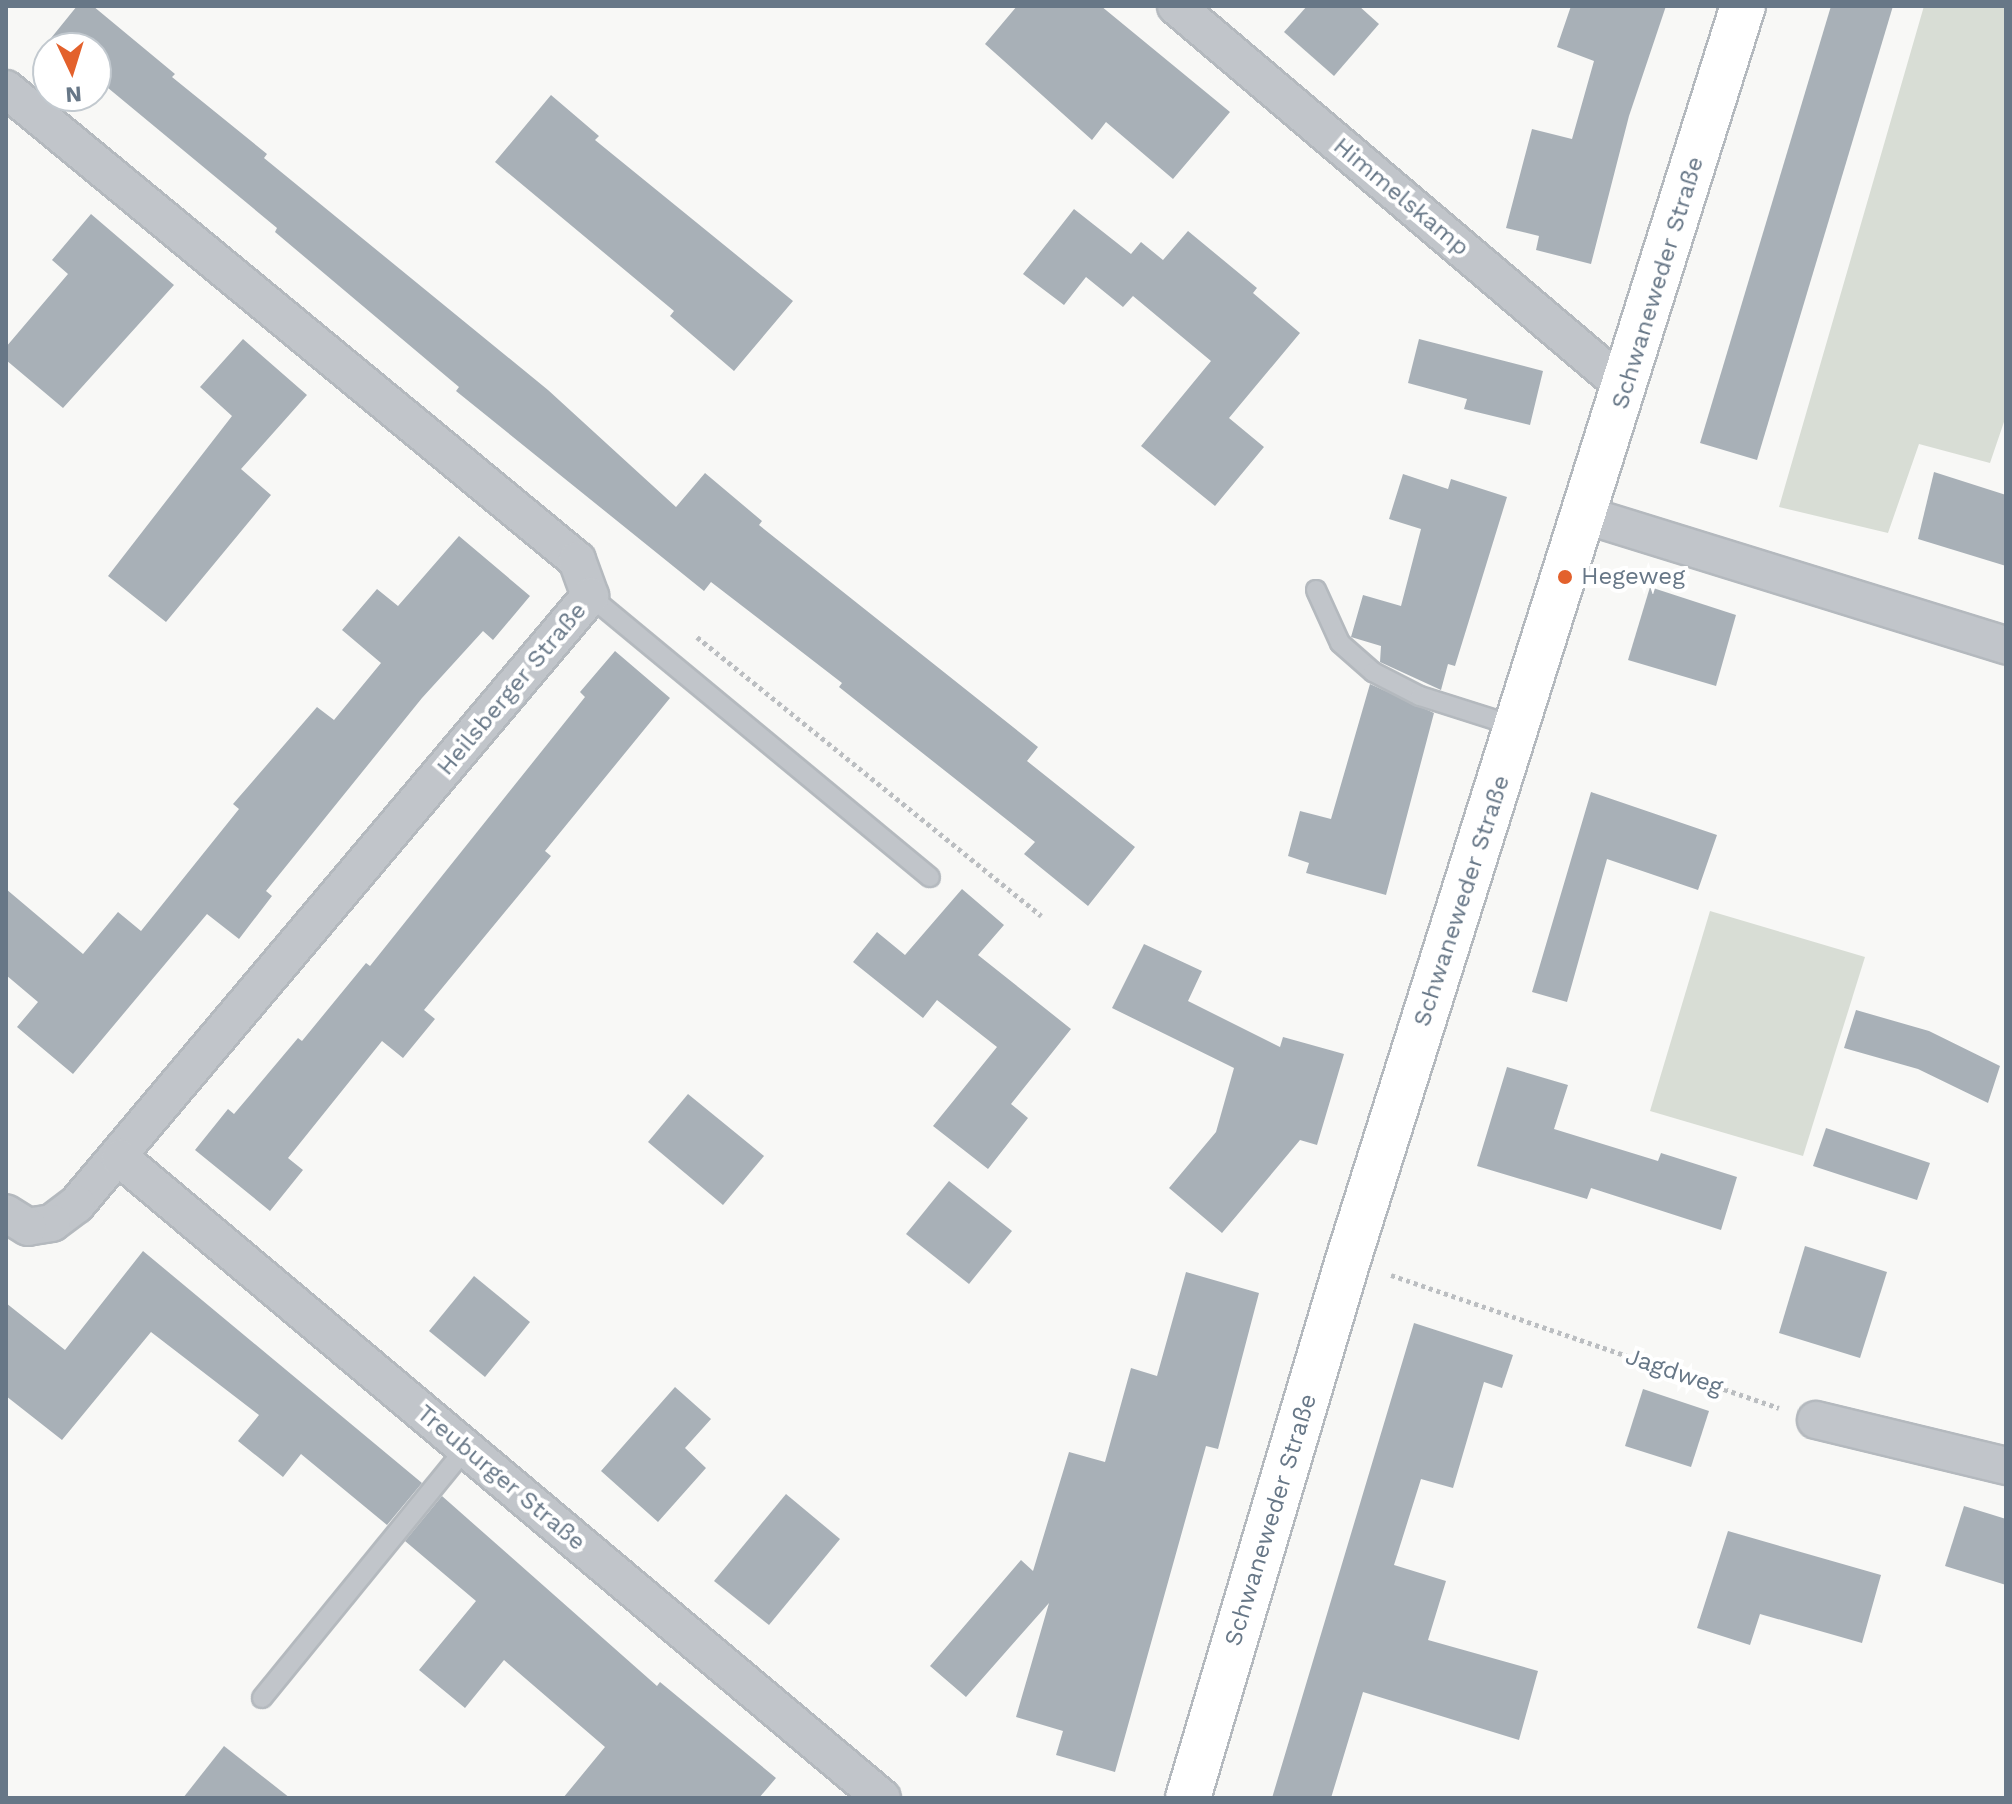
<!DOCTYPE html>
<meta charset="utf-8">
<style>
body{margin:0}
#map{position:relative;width:2012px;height:1804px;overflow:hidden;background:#f8f8f6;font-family:"Work Sans",sans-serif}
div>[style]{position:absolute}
.green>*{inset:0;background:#d8ddd5}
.building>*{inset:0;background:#a8b0b7}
.path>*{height:5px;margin-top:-2.5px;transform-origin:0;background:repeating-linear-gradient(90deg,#bbbec1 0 4px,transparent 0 8px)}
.roads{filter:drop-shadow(2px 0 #b4b9be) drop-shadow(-2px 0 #b4b9be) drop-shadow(0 2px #b4b9be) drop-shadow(0 -2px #b4b9be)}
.service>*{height:18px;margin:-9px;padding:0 9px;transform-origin:9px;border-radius:9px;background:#c1c5ca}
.minor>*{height:36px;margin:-18px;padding:0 18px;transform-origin:18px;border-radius:18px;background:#c1c5ca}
.secondary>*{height:44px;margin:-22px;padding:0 22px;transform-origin:22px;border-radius:22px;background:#fff}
.dots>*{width:22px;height:22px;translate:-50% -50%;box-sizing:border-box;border:4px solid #fff;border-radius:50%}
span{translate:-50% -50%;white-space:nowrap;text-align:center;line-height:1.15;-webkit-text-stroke:8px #fff;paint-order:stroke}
.street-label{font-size:24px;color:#677787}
.poi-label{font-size:24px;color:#677787}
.left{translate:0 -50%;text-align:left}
.frame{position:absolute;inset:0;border:8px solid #677787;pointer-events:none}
.north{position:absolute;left:32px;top:32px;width:80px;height:80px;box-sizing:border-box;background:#fff;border:2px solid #c2c9cf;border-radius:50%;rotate:176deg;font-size:22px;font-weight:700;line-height:32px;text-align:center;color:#677787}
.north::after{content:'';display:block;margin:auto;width:28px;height:36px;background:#e3612c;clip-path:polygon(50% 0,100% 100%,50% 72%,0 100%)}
</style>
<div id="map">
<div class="green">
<i style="clip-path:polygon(1924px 6px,2006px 6px,2006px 416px,1990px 463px,1919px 444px,1888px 533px,1779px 507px)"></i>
<i style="clip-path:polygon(1710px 911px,1865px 957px,1803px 1156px,1650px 1111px)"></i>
</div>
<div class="building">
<i style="clip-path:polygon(77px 6px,93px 6px,175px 74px,172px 77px,267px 154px,264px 158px,548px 390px,676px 507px,705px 473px,762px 521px,759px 525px,1038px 747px,1027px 761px,1135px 847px,1088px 906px,1024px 854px,1035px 842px,839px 687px,842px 683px,711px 582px,704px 591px,456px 391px,459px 387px,275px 232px,277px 228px,96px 78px,96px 48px,43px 48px)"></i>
<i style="clip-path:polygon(1017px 6px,1101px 6px,1230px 112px,1173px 179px,1106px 122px,1092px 140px,985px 44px)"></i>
<i style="clip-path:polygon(1307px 6px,1359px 6px,1379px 24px,1334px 76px,1284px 32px)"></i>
<i style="clip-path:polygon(1571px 6px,1666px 6px,1629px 116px,1591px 264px,1536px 250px,1539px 236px,1506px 228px,1532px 129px,1572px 139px,1594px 61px,1557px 47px)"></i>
<i style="clip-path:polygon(1831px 6px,1893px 6px,1757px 460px,1700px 443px)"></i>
<i style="clip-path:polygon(551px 95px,599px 136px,595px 140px,793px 301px,734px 371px,670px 316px,674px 311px,495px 162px)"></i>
<i style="clip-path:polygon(1074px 209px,1131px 254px,1141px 242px,1163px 260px,1188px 231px,1257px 288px,1253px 293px,1300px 333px,1229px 418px,1264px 447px,1215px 506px,1141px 446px,1211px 361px,1133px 296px,1123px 307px,1086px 277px,1064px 305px,1023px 274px)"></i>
<i style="clip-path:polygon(91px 214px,174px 285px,63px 408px,6px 360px,6px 347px,68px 274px,52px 260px)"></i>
<i style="clip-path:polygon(243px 339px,307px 395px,241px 469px,271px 495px,166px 622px,108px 576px,232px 416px,200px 387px)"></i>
<i style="clip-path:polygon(1419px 339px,1543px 371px,1530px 425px,1464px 409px,1467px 399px,1408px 383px)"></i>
<i style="clip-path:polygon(1934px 472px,2006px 495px,2006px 566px,1918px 539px)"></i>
<i style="clip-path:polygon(1403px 474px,1448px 489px,1451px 479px,1507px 497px,1455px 666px,1448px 664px,1441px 690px,1380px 662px,1381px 646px,1351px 637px,1363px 595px,1401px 606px,1421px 529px,1389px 519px)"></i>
<i style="clip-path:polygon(459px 536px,530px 596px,493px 640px,483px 631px,422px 698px,266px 891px,272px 896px,239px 939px,207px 914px,73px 1074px,17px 1027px,38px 1002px,6px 975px,6px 889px,83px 954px,118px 912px,141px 931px,239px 809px,233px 804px,317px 707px,334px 720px,381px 663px,342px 630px,377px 589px,398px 606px)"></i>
<i style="clip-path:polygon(1650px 587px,1736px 615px,1716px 686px,1628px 660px)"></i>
<i style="clip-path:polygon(615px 651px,670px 698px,545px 851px,551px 856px,424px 1010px,435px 1019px,403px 1058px,382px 1041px,288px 1158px,303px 1170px,270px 1211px,195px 1150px,228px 1109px,234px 1114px,298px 1038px,302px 1041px,366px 963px,370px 966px,585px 697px,580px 692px)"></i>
<i style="clip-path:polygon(1370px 684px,1434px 713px,1386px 895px,1306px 873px,1309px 863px,1288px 856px,1300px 811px,1331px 819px)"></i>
<i style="clip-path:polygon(1591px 792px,1717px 835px,1698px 890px,1607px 859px,1567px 1002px,1532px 992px)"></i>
<i style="clip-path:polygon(962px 889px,1004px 925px,978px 955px,1071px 1029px,1011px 1104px,1028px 1118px,988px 1169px,933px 1126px,997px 1047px,937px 1000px,923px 1018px,853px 962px,877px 932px,905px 955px)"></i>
<i style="clip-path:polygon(1144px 944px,1202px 971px,1188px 1001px,1280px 1047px,1283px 1037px,1344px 1054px,1317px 1145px,1300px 1140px,1222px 1233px,1169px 1188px,1216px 1132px,1234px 1068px,1112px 1008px)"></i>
<i style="clip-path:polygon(1856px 1010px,1929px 1031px,2000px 1066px,1988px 1103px,1918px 1069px,1844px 1048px)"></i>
<i style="clip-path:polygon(1507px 1067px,1568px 1085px,1554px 1129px,1658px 1161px,1661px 1153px,1737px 1177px,1721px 1230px,1591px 1188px,1587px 1199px,1477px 1166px)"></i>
<i style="clip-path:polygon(688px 1094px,764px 1156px,723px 1205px,648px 1142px)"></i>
<i style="clip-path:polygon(1826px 1128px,1930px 1163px,1917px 1200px,1813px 1166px)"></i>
<i style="clip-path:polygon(949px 1181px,1012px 1231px,969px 1284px,906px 1234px)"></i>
<i style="clip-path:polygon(1805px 1246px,1887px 1272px,1860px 1358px,1779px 1333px)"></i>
<i style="clip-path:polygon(143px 1251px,422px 1483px,387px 1525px,301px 1454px,283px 1477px,238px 1441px,259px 1415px,151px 1332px,62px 1440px,6px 1396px,6px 1303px,65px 1350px)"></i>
<i style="clip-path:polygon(1186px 1272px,1259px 1293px,1218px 1449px,1206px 1446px,1115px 1772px,1056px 1755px,1063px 1731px,1016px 1717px,1049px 1603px,966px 1697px,930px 1666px,1021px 1560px,1033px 1571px,1069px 1452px,1105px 1462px,1131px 1368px,1157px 1376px)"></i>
<i style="clip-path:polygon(474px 1276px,530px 1322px,485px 1377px,429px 1331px)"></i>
<i style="clip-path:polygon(1414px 1323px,1513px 1355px,1502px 1388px,1484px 1382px,1453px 1488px,1421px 1479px,1394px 1565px,1446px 1581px,1428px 1640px,1538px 1671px,1519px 1740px,1363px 1692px,1331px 1798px,1272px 1798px)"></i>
<i style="clip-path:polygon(675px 1387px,711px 1419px,685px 1448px,706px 1468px,658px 1522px,601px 1471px)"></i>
<i style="clip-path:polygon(1643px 1389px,1709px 1411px,1691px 1467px,1625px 1446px)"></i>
<i style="clip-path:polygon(786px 1494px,840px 1539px,769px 1625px,714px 1581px)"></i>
<i style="clip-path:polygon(442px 1496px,657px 1686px,660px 1682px,776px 1778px,759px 1798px,563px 1798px,605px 1747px,504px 1660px,465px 1708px,419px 1670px,476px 1601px,405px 1541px)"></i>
<i style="clip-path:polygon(1964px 1506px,2006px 1519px,2006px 1585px,1945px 1566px)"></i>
<i style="clip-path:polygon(1728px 1531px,1881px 1575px,1862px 1643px,1760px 1614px,1750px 1645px,1697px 1628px)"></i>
<i style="clip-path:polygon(224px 1746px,290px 1798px,183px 1798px)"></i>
</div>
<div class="path">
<i style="left:697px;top:637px;width:443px;rotate:39deg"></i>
<i style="left:1391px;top:1275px;width:410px;rotate:18.9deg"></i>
</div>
<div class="roads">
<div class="service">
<i style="left:1316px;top:590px;width:58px;rotate:65.6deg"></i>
<i style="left:1340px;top:643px;width:44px;rotate:41.3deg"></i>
<i style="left:1373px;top:672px;width:53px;rotate:27.1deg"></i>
<i style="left:1420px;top:696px;width:103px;rotate:17.6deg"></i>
<i style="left:590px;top:596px;width:441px;rotate:39.6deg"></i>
<i style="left:262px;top:1698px;width:323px;rotate:-50.8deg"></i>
</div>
<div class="minor">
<i style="left:1176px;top:6px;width:590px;rotate:40.33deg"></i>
<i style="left:6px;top:89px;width:740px;rotate:39.52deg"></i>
<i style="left:577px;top:560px;width:38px;rotate:70deg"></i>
<i style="left:590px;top:596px;width:796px;rotate:130.16deg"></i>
<i style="left:77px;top:1204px;width:31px;rotate:143deg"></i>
<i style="left:52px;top:1223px;width:24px;rotate:171deg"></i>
<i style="left:28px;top:1227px;width:26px;rotate:-148deg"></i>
<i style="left:1585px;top:515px;width:441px;rotate:17.2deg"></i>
<i style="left:120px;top:1158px;width:995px;rotate:40.03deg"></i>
<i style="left:1816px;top:1420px;width:195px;rotate:13.6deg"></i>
</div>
<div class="secondary">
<i style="left:1188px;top:1798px;width:561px;rotate:-73.44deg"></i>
<i style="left:1348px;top:1260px;width:1315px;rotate:-72.52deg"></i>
</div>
</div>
<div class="dots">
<i style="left:1565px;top:577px;background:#e3612c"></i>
</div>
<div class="street-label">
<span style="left:1401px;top:197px;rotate:40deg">Himmelskamp</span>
<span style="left:1658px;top:283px;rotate:-73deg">Schwaneweder Straße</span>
<span style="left:512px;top:689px;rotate:-50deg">Heilsberger Straße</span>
<span style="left:1462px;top:901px;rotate:-72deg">Schwaneweder Straße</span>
<span style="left:1674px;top:1372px;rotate:19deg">Jagdweg</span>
<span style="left:501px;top:1478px;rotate:40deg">Treuburger Straße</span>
<span style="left:1271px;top:1520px;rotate:-73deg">Schwaneweder Straße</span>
</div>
<div class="poi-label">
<span class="left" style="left:1581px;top:577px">Hegeweg</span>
</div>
<div class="frame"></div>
<div class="north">N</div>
</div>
